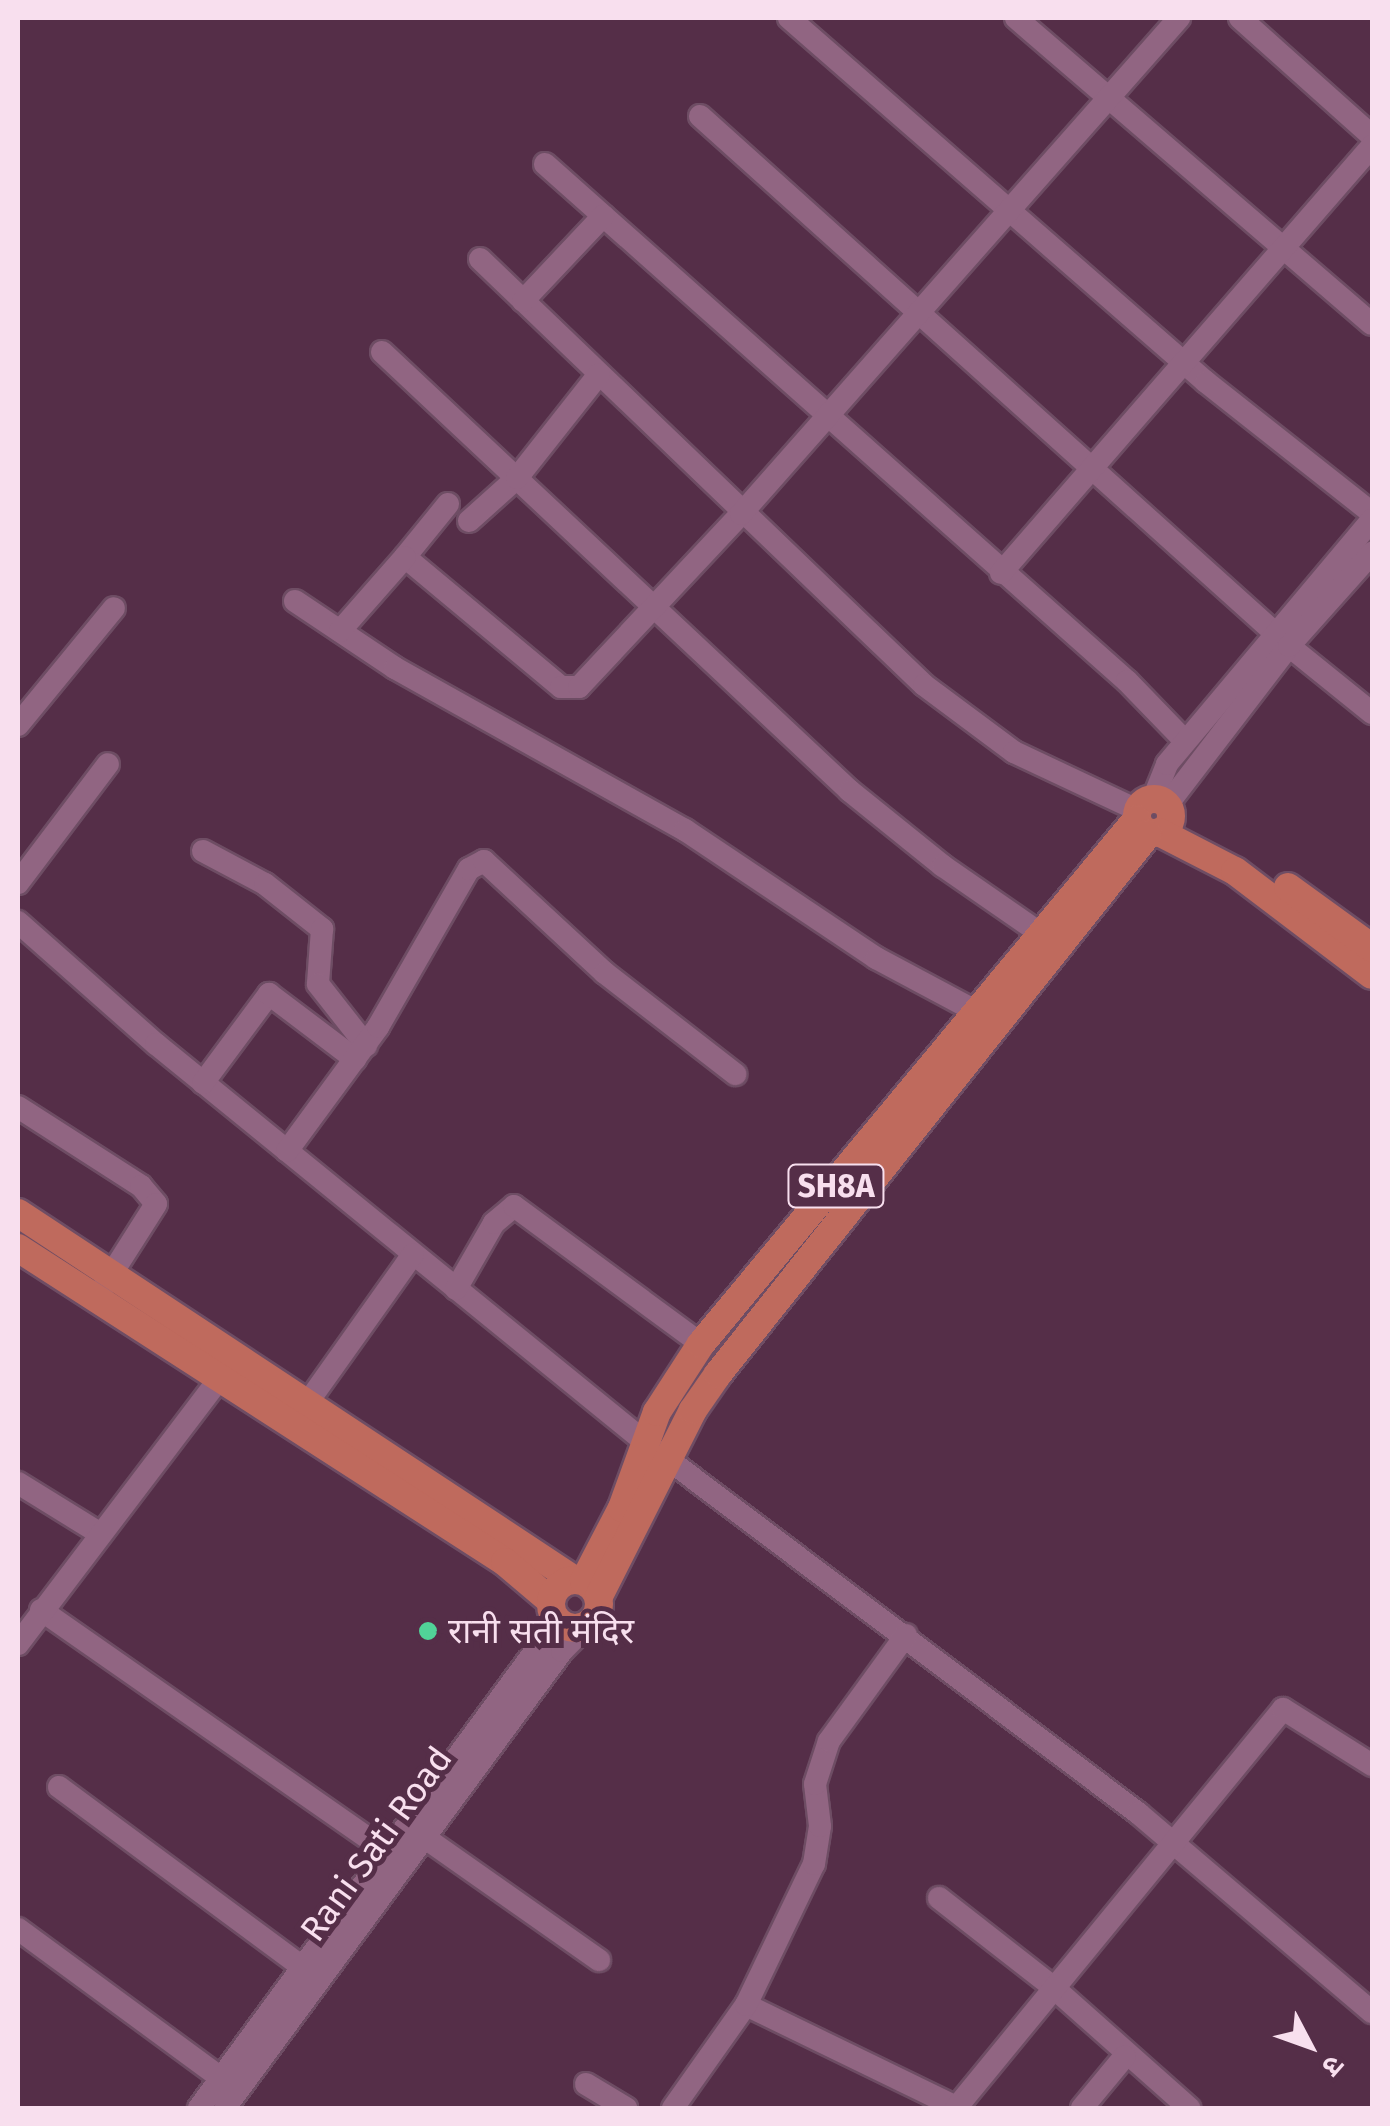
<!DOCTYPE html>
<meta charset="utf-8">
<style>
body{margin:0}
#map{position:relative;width:1390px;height:2126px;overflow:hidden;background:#552e48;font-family:"Fira Sans","Noto Sans Devanagari",sans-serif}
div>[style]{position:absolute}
.roads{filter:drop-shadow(2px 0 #6e4d64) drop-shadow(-2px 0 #6e4d64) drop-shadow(0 2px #6e4d64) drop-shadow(0 -2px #6e4d64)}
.minor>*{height:22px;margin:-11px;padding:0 11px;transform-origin:11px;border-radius:11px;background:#916582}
.major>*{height:28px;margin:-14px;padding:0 14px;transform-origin:14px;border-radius:14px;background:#bf6a5d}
.major>.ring{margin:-14px;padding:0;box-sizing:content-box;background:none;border:28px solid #bf6a5d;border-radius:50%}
.dots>*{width:28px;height:28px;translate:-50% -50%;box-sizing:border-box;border:5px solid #552e48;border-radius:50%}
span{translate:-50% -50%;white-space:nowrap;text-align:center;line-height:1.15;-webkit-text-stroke:10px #552e48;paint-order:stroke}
.shield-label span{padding:2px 8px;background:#552e48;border:2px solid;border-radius:8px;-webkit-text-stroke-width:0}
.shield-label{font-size:32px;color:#f8dfee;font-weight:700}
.poi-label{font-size:35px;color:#f8dfee}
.left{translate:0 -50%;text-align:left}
.street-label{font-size:35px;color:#f8dfee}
.frame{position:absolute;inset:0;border:20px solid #f8dfee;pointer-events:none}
.north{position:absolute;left:1260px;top:1996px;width:100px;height:100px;-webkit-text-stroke:8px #552e48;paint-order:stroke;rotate:131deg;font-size:28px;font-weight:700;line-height:40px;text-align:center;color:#f8dfee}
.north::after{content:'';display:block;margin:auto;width:35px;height:45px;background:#f8dfee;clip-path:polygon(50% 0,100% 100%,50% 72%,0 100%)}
</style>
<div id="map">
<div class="roads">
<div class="minor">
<i style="left:789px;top:18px;width:554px;rotate:41.12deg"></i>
<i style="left:1206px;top:382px;width:211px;rotate:38.3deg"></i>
<i style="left:1016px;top:18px;width:469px;rotate:40.7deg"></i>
<i style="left:1240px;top:18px;width:177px;rotate:41.8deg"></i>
<i style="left:700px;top:116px;width:773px;rotate:41.96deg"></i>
<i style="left:545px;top:164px;width:778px;rotate:41.62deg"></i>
<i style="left:1127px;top:681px;width:83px;rotate:46deg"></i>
<i style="left:480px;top:259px;width:615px;rotate:43.81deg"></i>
<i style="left:924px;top:685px;width:112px;rotate:36.7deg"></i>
<i style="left:1014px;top:752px;width:136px;rotate:25.2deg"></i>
<i style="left:523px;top:301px;width:117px;rotate:-46.7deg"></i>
<i style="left:382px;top:352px;width:642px;rotate:43.17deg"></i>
<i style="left:850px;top:791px;width:119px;rotate:38.9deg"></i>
<i style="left:943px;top:866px;width:123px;rotate:34.7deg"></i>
<i style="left:448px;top:504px;width:68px;rotate:129.1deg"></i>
<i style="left:405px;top:557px;width:203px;rotate:39.8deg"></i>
<i style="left:561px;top:687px;width:18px"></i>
<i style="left:579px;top:687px;width:237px;rotate:-46.9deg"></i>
<i style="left:741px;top:514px;width:662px;rotate:-48.55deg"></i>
<i style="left:469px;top:521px;width:64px;rotate:-41.9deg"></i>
<i style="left:517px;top:478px;width:132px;rotate:-51.7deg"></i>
<i style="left:1001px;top:573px;width:566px;rotate:-49.01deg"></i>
<i style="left:295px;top:601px;width:120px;rotate:33.8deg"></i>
<i style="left:395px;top:668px;width:332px;rotate:29.2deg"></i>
<i style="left:685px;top:830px;width:230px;rotate:33.8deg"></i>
<i style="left:876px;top:958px;width:117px;rotate:28.1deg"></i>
<i style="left:340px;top:631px;width:98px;rotate:-48.7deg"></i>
<i style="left:1289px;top:646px;width:107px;rotate:38.9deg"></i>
<i style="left:18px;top:725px;width:151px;rotate:-50.6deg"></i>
<i style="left:1153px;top:799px;width:38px;rotate:-68deg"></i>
<i style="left:1167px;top:764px;width:319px;rotate:-50deg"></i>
<i style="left:1167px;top:805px;width:200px;rotate:-52.5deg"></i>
<i style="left:1289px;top:646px;width:125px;rotate:-48.3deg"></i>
<i style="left:203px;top:851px;width:70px;rotate:28deg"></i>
<i style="left:265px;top:884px;width:73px;rotate:38.3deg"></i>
<i style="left:322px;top:929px;width:55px;rotate:94.2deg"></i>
<i style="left:318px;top:984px;width:78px;rotate:51.8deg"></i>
<i style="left:18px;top:883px;width:149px;rotate:-52.9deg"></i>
<i style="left:18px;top:922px;width:184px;rotate:41.5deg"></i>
<i style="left:156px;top:1044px;width:630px;rotate:39.14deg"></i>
<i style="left:645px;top:1442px;width:617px;rotate:36.96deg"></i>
<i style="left:1138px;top:1813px;width:307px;rotate:40.4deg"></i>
<i style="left:203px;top:1083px;width:111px;rotate:-53.4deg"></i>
<i style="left:269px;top:994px;width:108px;rotate:37.1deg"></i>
<i style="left:18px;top:1107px;width:146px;rotate:32.7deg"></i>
<i style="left:141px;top:1186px;width:23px;rotate:50deg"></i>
<i style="left:156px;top:1204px;width:97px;rotate:122.4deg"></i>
<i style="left:287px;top:1151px;width:154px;rotate:-53.7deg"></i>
<i style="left:378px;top:1027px;width:182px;rotate:-60.1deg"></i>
<i style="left:469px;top:869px;width:17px;rotate:-28deg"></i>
<i style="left:484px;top:861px;width:165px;rotate:42.8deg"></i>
<i style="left:605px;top:973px;width:165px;rotate:37.8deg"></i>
<i style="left:456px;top:1289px;width:76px;rotate:-60.1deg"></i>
<i style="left:494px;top:1223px;width:26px;rotate:-40deg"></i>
<i style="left:514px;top:1206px;width:232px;rotate:36.4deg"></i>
<i style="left:308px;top:1402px;width:181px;rotate:-54.6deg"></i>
<i style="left:18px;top:1483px;width:95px;rotate:31.7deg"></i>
<i style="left:41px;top:1610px;width:422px;rotate:34.9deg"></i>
<i style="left:18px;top:1644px;width:333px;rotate:-52.8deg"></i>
<i style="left:59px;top:1787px;width:302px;rotate:36.5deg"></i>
<i style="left:424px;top:1837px;width:214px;rotate:35.1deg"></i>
<i style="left:939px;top:1898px;width:146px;rotate:38deg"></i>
<i style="left:1054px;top:1988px;width:181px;rotate:41.6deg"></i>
<i style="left:18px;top:1929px;width:263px;rotate:36.3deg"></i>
<i style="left:746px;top:2005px;width:236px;rotate:25.9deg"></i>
<i style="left:586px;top:2084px;width:47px;rotate:31deg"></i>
<i style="left:199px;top:2108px;width:582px;rotate:-53.66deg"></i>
<i style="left:544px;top:1639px;width:28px;rotate:-73deg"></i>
<i style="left:225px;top:2108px;width:568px;rotate:-53.59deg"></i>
<i style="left:562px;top:1651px;width:37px;rotate:-45deg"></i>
<i style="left:673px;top:2108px;width:126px;rotate:-54.7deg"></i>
<i style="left:746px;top:2005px;width:157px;rotate:-64.3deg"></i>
<i style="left:814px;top:1864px;width:38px;rotate:-81deg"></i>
<i style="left:820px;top:1826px;width:42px;rotate:-96.8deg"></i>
<i style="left:815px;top:1784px;width:45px;rotate:-72deg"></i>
<i style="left:829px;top:1741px;width:131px;rotate:-54deg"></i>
<i style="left:956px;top:2108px;width:516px;rotate:-50.66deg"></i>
<i style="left:1283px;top:1709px;width:105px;rotate:32.2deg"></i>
<i style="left:1082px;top:2108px;width:67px;rotate:-50.4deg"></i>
</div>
<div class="major">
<i class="ring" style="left:1137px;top:799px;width:6px;height:6px"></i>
<i style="left:1159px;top:832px;width:85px;rotate:27.2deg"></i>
<i style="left:1235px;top:871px;width:172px;rotate:37.2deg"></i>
<i style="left:1288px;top:887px;width:104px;rotate:36deg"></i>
<i style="left:18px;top:1213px;width:665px;rotate:33.4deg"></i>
<i style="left:18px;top:1248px;width:579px;rotate:32.81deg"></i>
<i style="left:505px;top:1562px;width:60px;rotate:40.3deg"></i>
<i class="ring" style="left:551px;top:1580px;width:20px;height:20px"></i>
<i style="left:584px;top:1581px;width:82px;rotate:-62.5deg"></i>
<i style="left:622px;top:1508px;width:102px;rotate:-70deg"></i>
<i style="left:657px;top:1412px;width:81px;rotate:-57.1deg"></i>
<i style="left:701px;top:1344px;width:682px;rotate:-50.29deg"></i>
<i style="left:599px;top:1596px;width:208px;rotate:-63.2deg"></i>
<i style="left:693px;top:1410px;width:44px;rotate:-55.2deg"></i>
<i style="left:718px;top:1374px;width:690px;rotate:-51.47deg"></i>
</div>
</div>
<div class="dots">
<i style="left:428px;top:1631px;background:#51d398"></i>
</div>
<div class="shield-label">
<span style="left:836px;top:1186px">SH8A</span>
</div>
<div class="poi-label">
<span class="left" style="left:448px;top:1631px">रानी सती मंदिर</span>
</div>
<div class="street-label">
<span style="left:376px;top:1844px;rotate:-54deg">Rani Sati Road</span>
</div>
<div class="frame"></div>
<div class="north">उ</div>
</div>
